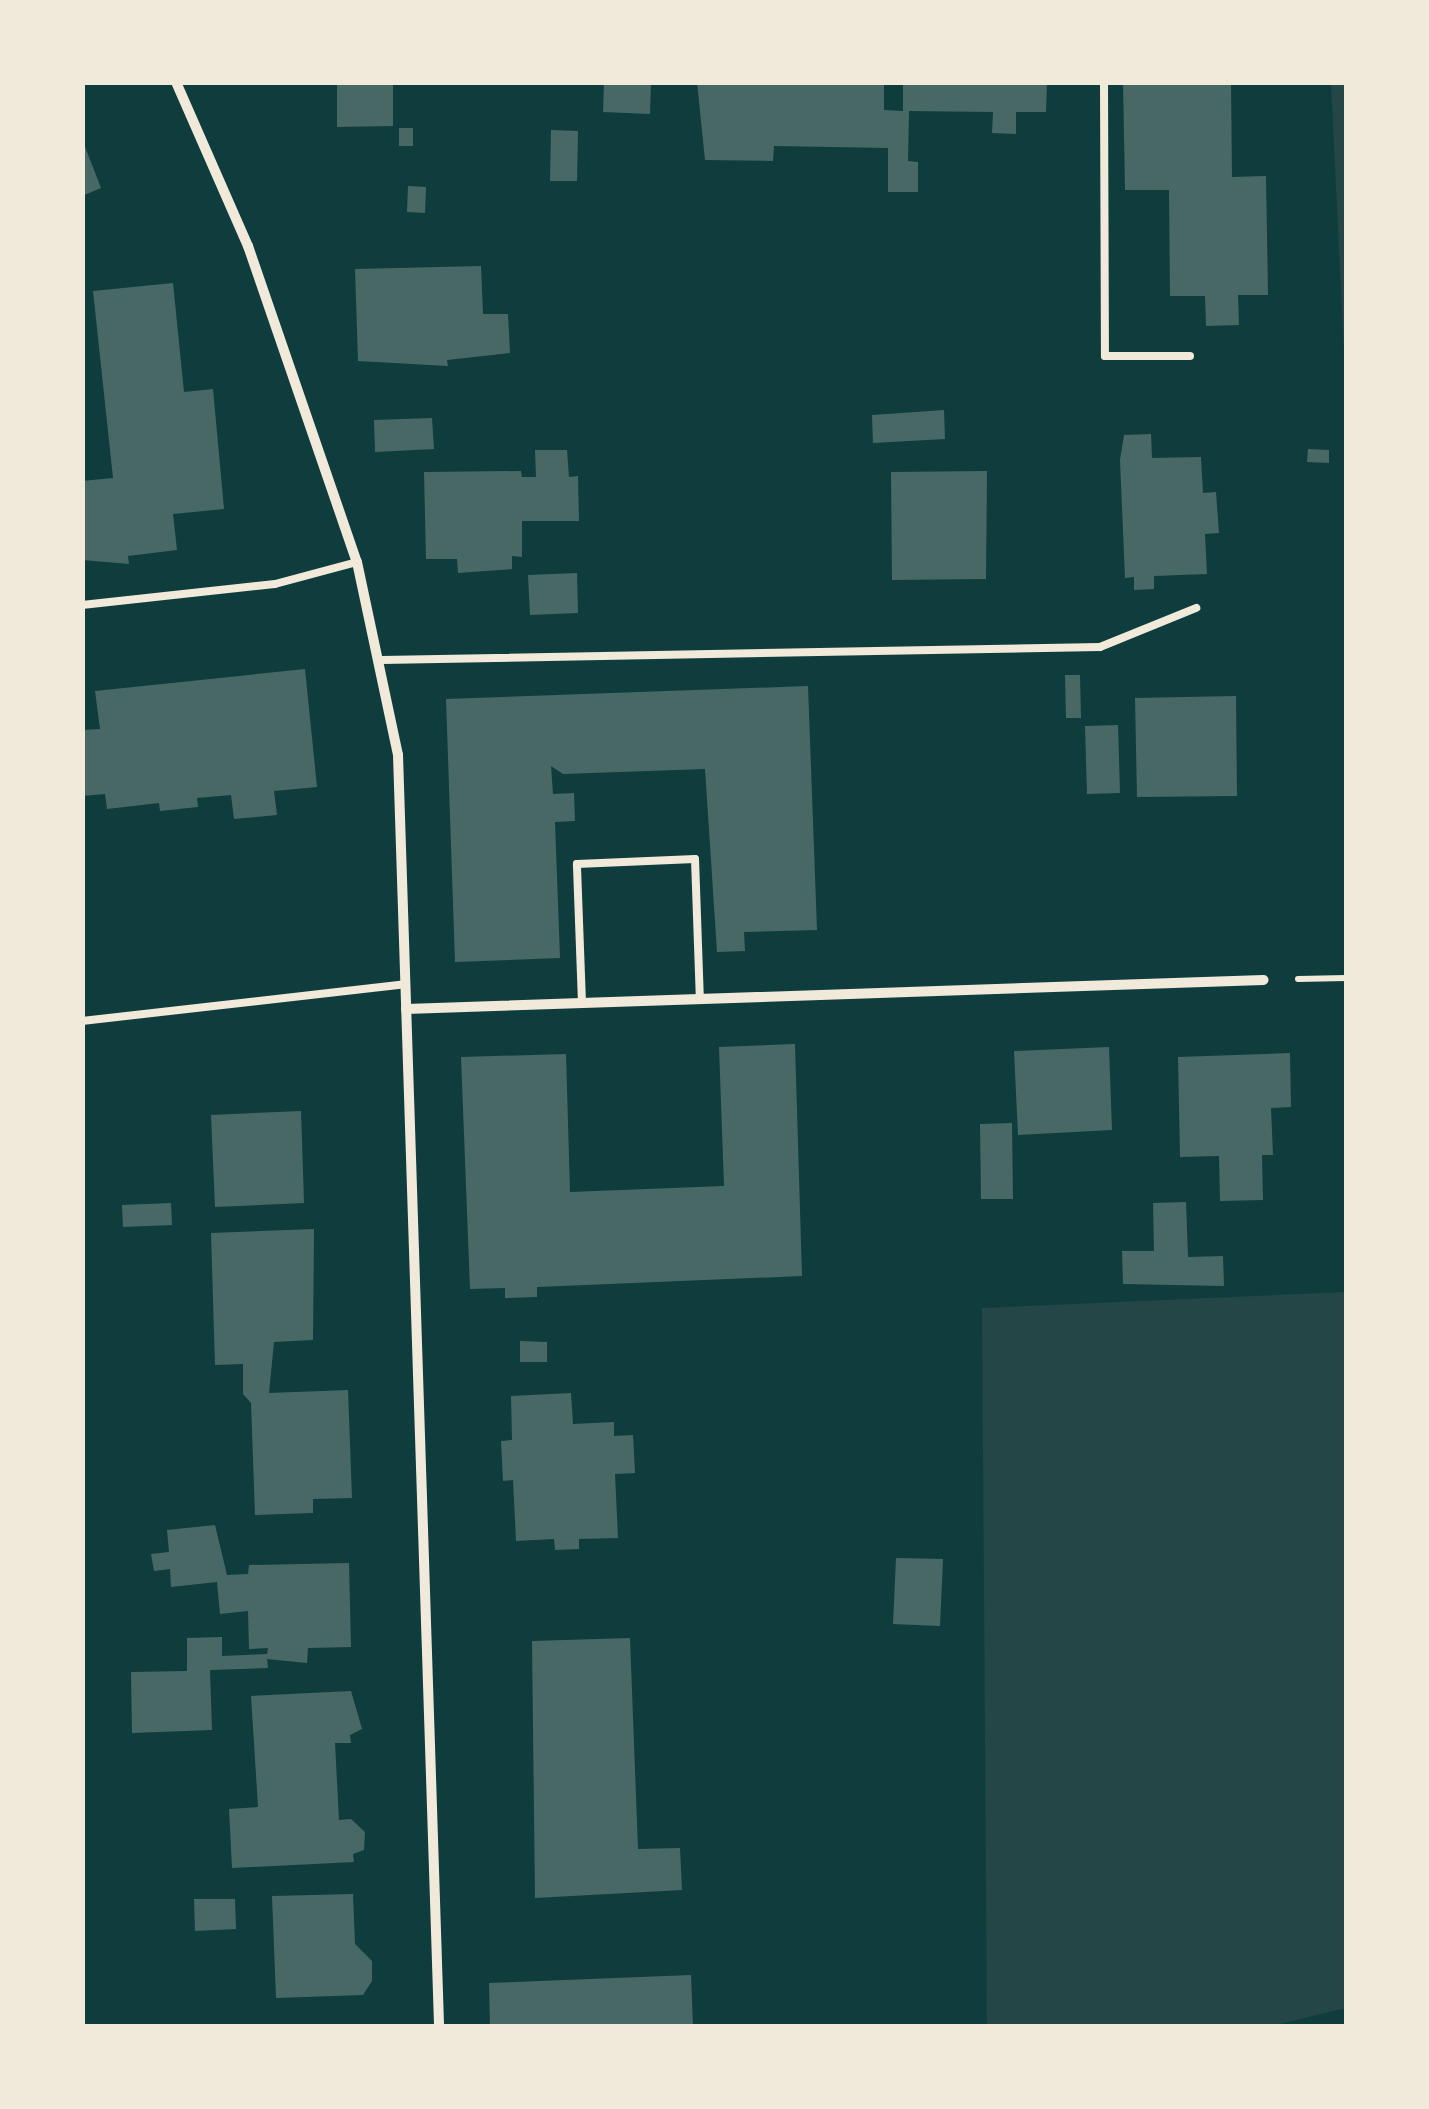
<!DOCTYPE html>
<style>
body{margin:0}
#map{position:relative;width:1429px;height:2109px;overflow:hidden;background:#0f3d3e;font-family:Signika,sans-serif}
div>[style]{position:absolute}
.green>*{inset:0;background:#244646}
.building>*{inset:0;background:#486865}
.path>*{height:6px;margin:-3px;padding:0 3px;transform-origin:3px;border-radius:3px;background:#f1e9da}
.service>*{height:8px;margin:-4px;padding:0 4px;transform-origin:4px;border-radius:4px;background:#f1e9da}
.minor>*{height:10px;margin:-5px;padding:0 5px;transform-origin:5px;border-radius:5px;background:#f1e9da}
span{translate:-50% -50%;white-space:nowrap;text-align:center;line-height:1.15;-webkit-text-stroke:10px #f1e9da;paint-order:stroke}
.frame{position:absolute;inset:0;border:85px solid #f1e9da;pointer-events:none}
</style>
<div id="map">
<div class="green">
<i style="clip-path:polygon(1331px 83px,1346px 83px,1346px 393px)"></i>
<i style="clip-path:polygon(1346px 1292px,1346px 2008px,1271px 2026px,987px 2026px,982px 1308px)"></i>
</div>
<div class="building">
<i style="clip-path:polygon(337px 82px,393px 82px,393px 126px,337px 127px)"></i>
<i style="clip-path:polygon(604px 82px,651px 82px,650px 114px,603px 112px)"></i>
<i style="clip-path:polygon(697px 82px,884px 82px,884px 110px,903px 111px,903px 82px,1047px 82px,1046px 112px,1016px 112px,1016px 134px,992px 133px,993px 112px,909px 111px,908px 161px,918px 162px,918px 192px,888px 192px,888px 148px,774px 146px,773px 161px,705px 160px)"></i>
<i style="clip-path:polygon(1123px 82px,1231px 82px,1232px 177px,1266px 176px,1268px 295px,1238px 295px,1239px 325px,1206px 326px,1205px 296px,1170px 296px,1169px 190px,1125px 190px)"></i>
<i style="clip-path:polygon(399px 128px,413px 128px,413px 146px,399px 146px)"></i>
<i style="clip-path:polygon(551px 130px,578px 131px,577px 181px,550px 181px)"></i>
<i style="clip-path:polygon(82px 139px,101px 188px,82px 196px)"></i>
<i style="clip-path:polygon(408px 186px,426px 187px,425px 213px,407px 212px)"></i>
<i style="clip-path:polygon(481px 266px,483px 314px,508px 314px,510px 353px,447px 360px,448px 366px,358px 361px,355px 269px)"></i>
<i style="clip-path:polygon(173px 283px,184px 392px,213px 389px,224px 509px,173px 514px,177px 550px,128px 556px,129px 564px,82px 560px,82px 481px,113px 478px,93px 291px)"></i>
<i style="clip-path:polygon(944px 410px,945px 439px,873px 443px,872px 415px)"></i>
<i style="clip-path:polygon(432px 418px,434px 449px,375px 452px,374px 420px)"></i>
<i style="clip-path:polygon(1151px 434px,1152px 458px,1201px 457px,1203px 493px,1216px 492px,1219px 533px,1205px 534px,1207px 574px,1154px 576px,1154px 589px,1134px 590px,1134px 577px,1125px 578px,1120px 460px,1124px 435px)"></i>
<i style="clip-path:polygon(1308px 449px,1329px 450px,1329px 463px,1307px 462px)"></i>
<i style="clip-path:polygon(535px 450px,567px 450px,569px 477px,578px 476px,579px 521px,522px 521px,522px 557px,512px 556px,512px 569px,458px 573px,457px 559px,426px 559px,424px 472px,521px 471px,522px 477px,536px 477px)"></i>
<i style="clip-path:polygon(987px 471px,986px 579px,892px 580px,891px 472px)"></i>
<i style="clip-path:polygon(577px 573px,578px 613px,530px 615px,528px 575px)"></i>
<i style="clip-path:polygon(305px 669px,317px 787px,274px 791px,277px 815px,234px 819px,231px 795px,197px 798px,198px 807px,160px 811px,159px 803px,107px 809px,105px 794px,82px 796px,82px 730px,100px 729px,95px 691px)"></i>
<i style="clip-path:polygon(1065px 675px,1080px 675px,1081px 718px,1066px 718px)"></i>
<i style="clip-path:polygon(808px 686px,817px 930px,744px 932px,745px 951px,717px 952px,705px 769px,563px 774px,551px 766px,553px 794px,574px 793px,575px 821px,555px 822px,560px 958px,455px 962px,446px 699px)"></i>
<i style="clip-path:polygon(1236px 696px,1237px 796px,1137px 797px,1135px 698px)"></i>
<i style="clip-path:polygon(1118px 725px,1120px 793px,1087px 794px,1085px 726px)"></i>
<i style="clip-path:polygon(795px 1044px,802px 1276px,537px 1287px,537px 1297px,505px 1298px,505px 1288px,470px 1289px,461px 1057px,566px 1054px,570px 1192px,724px 1186px,719px 1047px)"></i>
<i style="clip-path:polygon(1109px 1047px,1112px 1130px,1018px 1135px,1014px 1051px)"></i>
<i style="clip-path:polygon(1290px 1053px,1291px 1107px,1271px 1108px,1273px 1155px,1262px 1155px,1263px 1200px,1220px 1201px,1219px 1156px,1180px 1157px,1178px 1057px)"></i>
<i style="clip-path:polygon(301px 1111px,304px 1203px,215px 1207px,211px 1115px)"></i>
<i style="clip-path:polygon(1012px 1123px,1013px 1199px,981px 1199px,980px 1124px)"></i>
<i style="clip-path:polygon(1186px 1202px,1188px 1257px,1223px 1256px,1224px 1286px,1123px 1284px,1122px 1251px,1154px 1251px,1153px 1203px)"></i>
<i style="clip-path:polygon(171px 1203px,172px 1225px,123px 1227px,122px 1205px)"></i>
<i style="clip-path:polygon(314px 1229px,313px 1340px,274px 1342px,269px 1393px,348px 1390px,352px 1498px,313px 1499px,313px 1513px,255px 1515px,251px 1403px,243px 1394px,243px 1364px,215px 1365px,211px 1233px)"></i>
<i style="clip-path:polygon(520px 1341px,547px 1342px,547px 1362px,520px 1362px)"></i>
<i style="clip-path:polygon(571px 1393px,573px 1424px,614px 1422px,614px 1436px,633px 1435px,635px 1473px,615px 1474px,618px 1538px,579px 1539px,579px 1549px,555px 1550px,554px 1539px,516px 1541px,513px 1480px,503px 1481px,501px 1441px,512px 1440px,511px 1396px)"></i>
<i style="clip-path:polygon(215px 1525px,227px 1575px,248px 1574px,249px 1565px,349px 1563px,351px 1647px,308px 1648px,307px 1663px,267px 1659px,268px 1668px,210px 1670px,212px 1730px,132px 1733px,131px 1672px,187px 1671px,187px 1638px,222px 1637px,222px 1656px,267px 1654px,268px 1648px,249px 1649px,248px 1611px,220px 1614px,217px 1582px,171px 1587px,170px 1569px,154px 1571px,151px 1554px,169px 1552px,167px 1530px)"></i>
<i style="clip-path:polygon(896px 1558px,943px 1559px,940px 1626px,893px 1624px)"></i>
<i style="clip-path:polygon(630px 1638px,638px 1849px,680px 1848px,682px 1890px,535px 1898px,532px 1641px)"></i>
<i style="clip-path:polygon(351px 1691px,362px 1729px,350px 1735px,351px 1743px,335px 1743px,339px 1820px,351px 1819px,365px 1832px,364px 1850px,353px 1854px,354px 1862px,232px 1868px,229px 1809px,258px 1807px,251px 1696px)"></i>
<i style="clip-path:polygon(353px 1894px,355px 1944px,372px 1961px,372px 1981px,363px 1995px,276px 1998px,272px 1896px)"></i>
<i style="clip-path:polygon(194px 1899px,235px 1899px,236px 1929px,195px 1931px)"></i>
<i style="clip-path:polygon(691px 1975px,693px 2026px,490px 2026px,489px 1983px)"></i>
</div>
<div class="path">
<i style="left:1298px;top:979px;width:48px;rotate:-1.2deg"></i>
</div>
<div class="service">
<i style="left:1104px;top:82px;width:274px;rotate:89.8deg"></i>
<i style="left:1105px;top:356px;width:85px"></i>
<i style="left:82px;top:605px;width:194px;rotate:-6.2deg"></i>
<i style="left:275px;top:584px;width:85px;rotate:-15deg"></i>
<i style="left:382px;top:660px;width:718px;rotate:-1.04deg"></i>
<i style="left:1100px;top:647px;width:104px;rotate:-22.1deg"></i>
<i style="left:582px;top:1003px;width:139px;rotate:-92.1deg"></i>
<i style="left:577px;top:864px;width:118px;rotate:-2.4deg"></i>
<i style="left:695px;top:859px;width:140px;rotate:88deg"></i>
<i style="left:82px;top:1021px;width:325px;rotate:-6.5deg"></i>
</div>
<div class="minor">
<i style="left:176px;top:82px;width:179px;rotate:66.3deg"></i>
<i style="left:248px;top:246px;width:334px;rotate:71deg"></i>
<i style="left:357px;top:562px;width:197px;rotate:78deg"></i>
<i style="left:398px;top:755px;width:1272px;rotate:88.15deg"></i>
<i style="left:406px;top:1009px;width:858px;rotate:-1.94deg"></i>
</div>
<div class="frame"></div>
</div>
